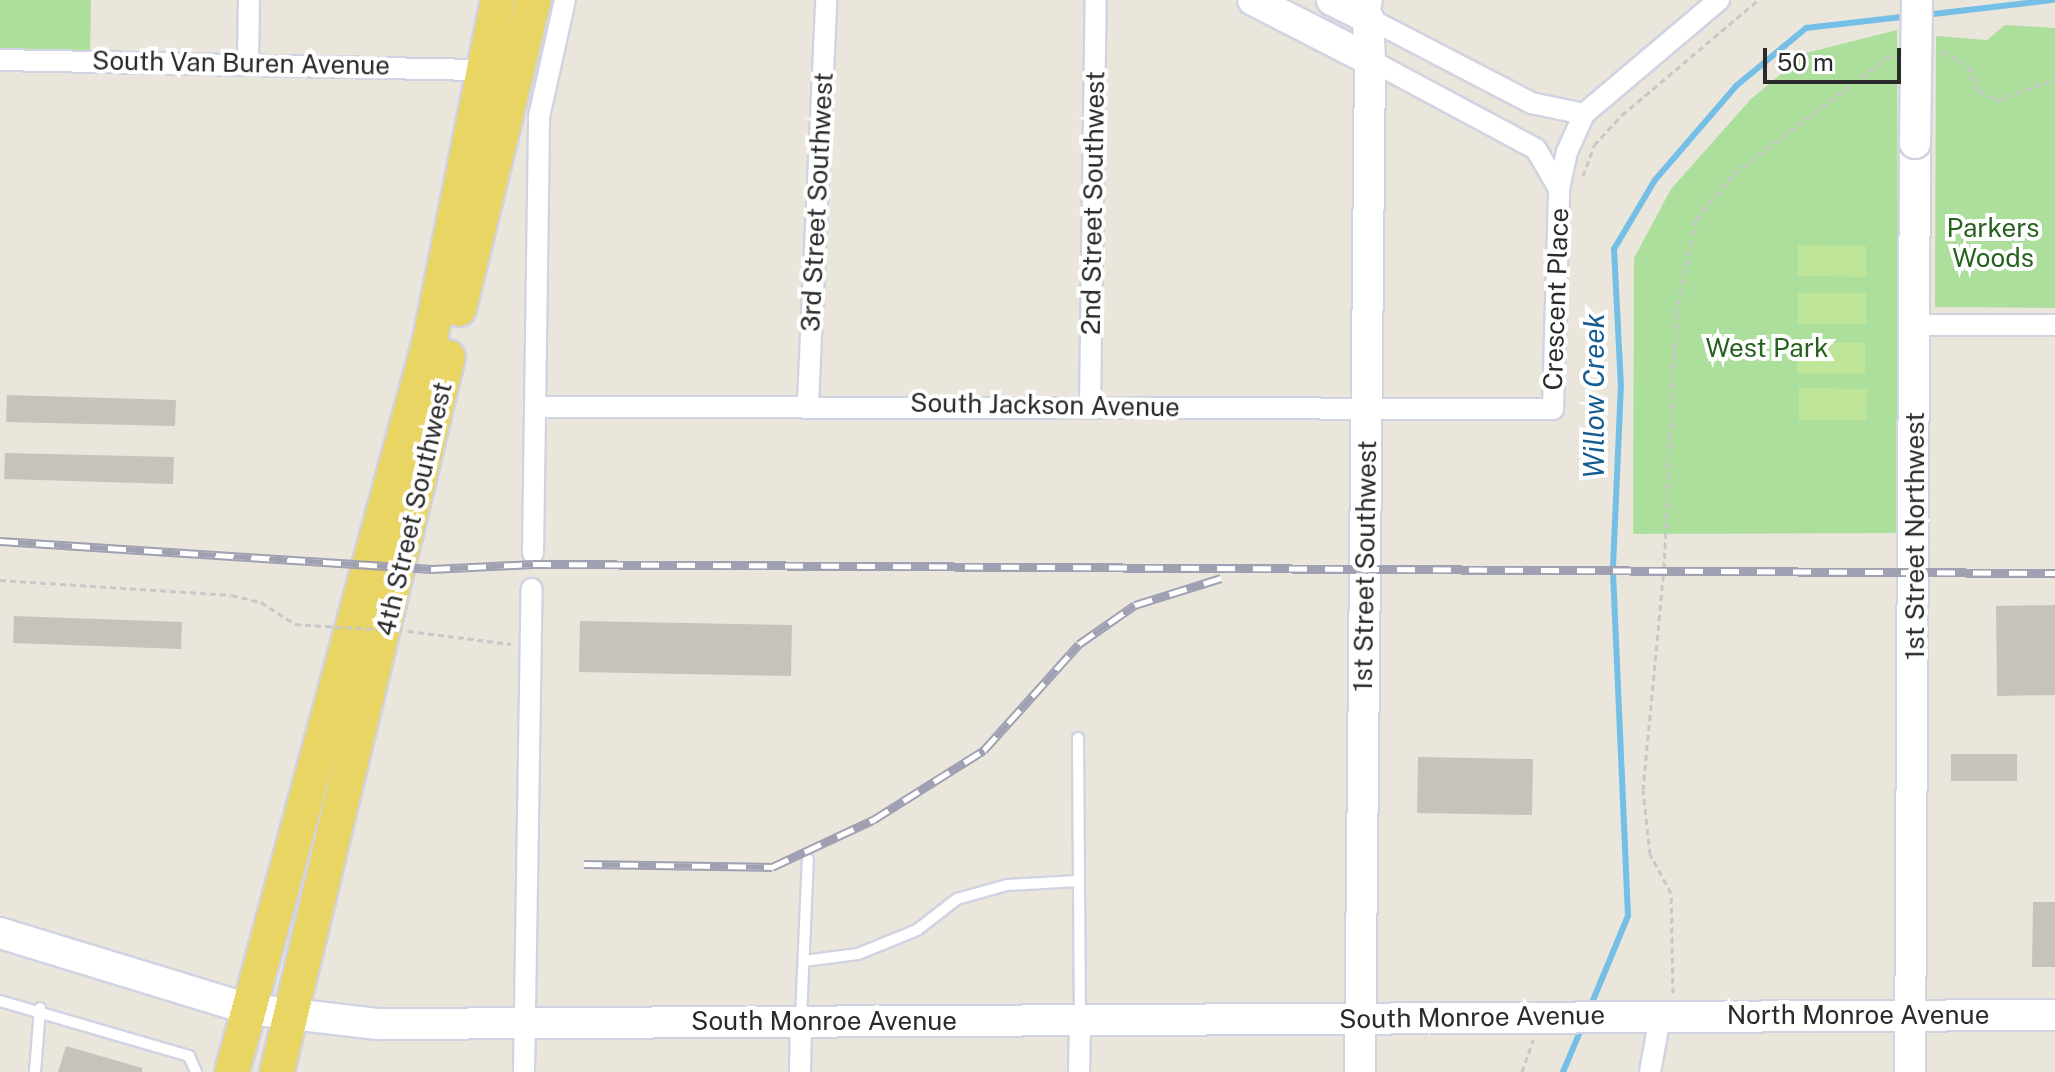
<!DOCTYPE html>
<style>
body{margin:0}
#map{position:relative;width:2055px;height:1072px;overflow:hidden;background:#ebe6dc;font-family:"Public Sans",sans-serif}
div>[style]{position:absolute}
.green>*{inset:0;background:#addf9c}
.pitch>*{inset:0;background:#bee598}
.stream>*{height:6px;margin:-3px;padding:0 3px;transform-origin:3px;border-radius:3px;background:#75bfe7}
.building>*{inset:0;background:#c6c3bc}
.path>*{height:3px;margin-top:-1.5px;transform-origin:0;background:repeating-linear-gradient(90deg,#c8c8c8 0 6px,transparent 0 10px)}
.roads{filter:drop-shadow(2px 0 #d2d3e2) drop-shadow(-2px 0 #d2d3e2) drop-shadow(0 2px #d2d3e2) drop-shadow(0 -2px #d2d3e2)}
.service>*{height:10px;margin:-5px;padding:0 5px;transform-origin:5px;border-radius:5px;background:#fff}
.minor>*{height:20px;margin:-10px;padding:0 10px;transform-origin:10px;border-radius:10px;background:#fff}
.secondary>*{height:30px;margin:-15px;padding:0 15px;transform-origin:15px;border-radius:15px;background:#fff}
.primary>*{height:34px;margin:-17px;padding:0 17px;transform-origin:17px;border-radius:17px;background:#e8d564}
.rail>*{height:9px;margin-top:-4.5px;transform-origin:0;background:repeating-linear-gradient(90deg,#fff 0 18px,#9fa1b3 0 36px);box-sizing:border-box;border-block:2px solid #9fa1b3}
.path-bridge>*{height:3px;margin-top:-1.5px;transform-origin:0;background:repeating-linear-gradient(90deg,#c8c8c8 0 6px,transparent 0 10px)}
.bridges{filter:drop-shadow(2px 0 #d2d3e2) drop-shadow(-2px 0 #d2d3e2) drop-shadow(0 2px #d2d3e2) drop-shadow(0 -2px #d2d3e2)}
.secondary-bridge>*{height:30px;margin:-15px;padding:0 15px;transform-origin:15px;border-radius:15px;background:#fff}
span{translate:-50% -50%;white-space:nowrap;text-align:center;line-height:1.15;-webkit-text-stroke:8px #fff;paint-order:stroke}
.street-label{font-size:26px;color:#2a2a2a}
.park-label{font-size:26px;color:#26621e}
.water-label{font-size:28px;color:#155c92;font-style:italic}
.scale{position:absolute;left:1763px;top:48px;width:138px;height:36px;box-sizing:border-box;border:4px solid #2a2a2a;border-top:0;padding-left:10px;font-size:24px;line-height:28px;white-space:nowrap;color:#2a2a2a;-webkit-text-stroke:6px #fff;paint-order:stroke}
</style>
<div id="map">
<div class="green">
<i style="clip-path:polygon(0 0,91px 0,90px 60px,0 60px)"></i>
<i style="clip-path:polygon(2005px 25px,2055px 28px,2055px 308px,1935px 307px,1936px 36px,1987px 40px)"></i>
<i style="clip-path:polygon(1897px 30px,1899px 533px,1633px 534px,1634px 258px,1671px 189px,1751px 99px,1806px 53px)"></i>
</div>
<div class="pitch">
<i style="clip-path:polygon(1798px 245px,1866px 246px,1866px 277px,1798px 276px)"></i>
<i style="clip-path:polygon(1798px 293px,1866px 293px,1866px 324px,1798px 324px)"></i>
<i style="clip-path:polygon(1797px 342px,1865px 343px,1865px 374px,1797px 373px)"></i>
<i style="clip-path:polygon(1799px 388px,1867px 389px,1866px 420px,1799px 420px)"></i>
</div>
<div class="stream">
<i style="left:1925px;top:15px;width:128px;rotate:-6.7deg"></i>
<i style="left:1589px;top:1010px;width:102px;rotate:-67.5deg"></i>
<i style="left:1628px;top:916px;width:349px;rotate:-92.5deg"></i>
<i style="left:1613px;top:567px;width:180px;rotate:-87.5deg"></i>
<i style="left:1621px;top:387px;width:138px;rotate:-92.9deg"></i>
<i style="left:1614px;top:249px;width:80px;rotate:-59.3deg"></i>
<i style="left:1655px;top:180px;width:124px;rotate:-49.2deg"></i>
<i style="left:1736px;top:86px;width:91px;rotate:-39.6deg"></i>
<i style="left:1806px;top:28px;width:105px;rotate:-6.6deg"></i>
<i style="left:1563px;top:1072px;width:49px;rotate:-67.1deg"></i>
</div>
<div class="building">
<i style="clip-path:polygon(7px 395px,176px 400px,175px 426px,6px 422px)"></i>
<i style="clip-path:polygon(5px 453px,174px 457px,173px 484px,4px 479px)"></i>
<i style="clip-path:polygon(2055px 605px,2055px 695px,1997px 696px,1996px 606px)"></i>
<i style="clip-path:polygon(14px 616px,182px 622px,181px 649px,13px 643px)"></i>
<i style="clip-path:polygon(580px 621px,792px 625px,791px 676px,579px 672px)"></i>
<i style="clip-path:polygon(1951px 754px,2017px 754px,2017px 781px,1951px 781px)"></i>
<i style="clip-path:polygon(1418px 757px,1533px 759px,1532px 815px,1417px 813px)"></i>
<i style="clip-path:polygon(2033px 902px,2055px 902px,2055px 967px,2032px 967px)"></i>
<i style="clip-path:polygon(66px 1046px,142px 1068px,142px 1072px,58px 1072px)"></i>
</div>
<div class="path">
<i style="left:1942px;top:51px;width:30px;rotate:30deg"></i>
<i style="left:1968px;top:66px;width:27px;rotate:68deg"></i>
<i style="left:1978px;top:91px;width:21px;rotate:25deg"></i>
<i style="left:1997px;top:100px;width:62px;rotate:-19.9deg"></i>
<i style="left:1583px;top:176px;width:33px;rotate:-70deg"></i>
<i style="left:1594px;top:145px;width:41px;rotate:-47deg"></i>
<i style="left:1622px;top:115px;width:178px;rotate:-40.2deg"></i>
<i style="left:0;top:580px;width:232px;rotate:3.7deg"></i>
<i style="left:232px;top:595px;width:30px;rotate:14deg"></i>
<i style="left:261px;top:602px;width:40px;rotate:32.9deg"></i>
<i style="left:295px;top:624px;width:31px;rotate:4deg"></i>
<i style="left:408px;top:631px;width:104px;rotate:7.2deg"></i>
<i style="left:1673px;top:993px;width:100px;rotate:-91.1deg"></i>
<i style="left:1671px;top:893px;width:44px;rotate:-118.3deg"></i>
<i style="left:1650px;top:854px;width:64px;rotate:-96.2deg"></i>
<i style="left:1643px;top:790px;width:223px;rotate:-84.6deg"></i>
<i style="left:1664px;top:568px;width:254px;rotate:-87.3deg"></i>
<i style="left:1676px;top:314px;width:97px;rotate:-78.1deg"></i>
<i style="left:1696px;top:219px;width:59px;rotate:-49.8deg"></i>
<i style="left:1734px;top:174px;width:197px;rotate:-37.2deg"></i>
<i style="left:1522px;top:1072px;width:34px;rotate:-71deg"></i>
</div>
<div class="roads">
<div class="service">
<i style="left:1078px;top:738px;width:278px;rotate:89.6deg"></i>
<i style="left:804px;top:961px;width:54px;rotate:-7.4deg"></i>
<i style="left:858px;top:954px;width:64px;rotate:-22.1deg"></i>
<i style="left:917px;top:930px;width:51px;rotate:-37.8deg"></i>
<i style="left:957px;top:899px;width:52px;rotate:-15.6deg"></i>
<i style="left:1007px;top:885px;width:72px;rotate:-3.2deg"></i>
<i style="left:0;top:1001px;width:197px;rotate:16.2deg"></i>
<i style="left:189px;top:1056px;width:17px;rotate:66deg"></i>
<i style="left:801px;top:1017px;width:158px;rotate:-87.5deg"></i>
<i style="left:35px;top:1072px;width:64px;rotate:-85.5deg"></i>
</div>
<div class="minor">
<i style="left:1372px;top:0;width:18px;rotate:103deg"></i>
<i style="left:1368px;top:18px;width:184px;rotate:27.5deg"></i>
<i style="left:1531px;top:103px;width:54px;rotate:11.7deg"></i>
<i style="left:0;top:60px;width:482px;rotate:1.2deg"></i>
<i style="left:1370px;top:60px;width:188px;rotate:28.2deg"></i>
<i style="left:1536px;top:149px;width:46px;rotate:60.1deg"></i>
<i style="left:248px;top:61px;width:61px;rotate:-89.1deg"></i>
<i style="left:1915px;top:325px;width:140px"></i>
<i style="left:808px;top:403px;width:403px;rotate:-87.4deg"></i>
<i style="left:1090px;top:406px;width:406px;rotate:-89.2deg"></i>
<i style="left:536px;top:407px;width:1017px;rotate:0.11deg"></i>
<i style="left:1553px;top:409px;width:220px;rotate:-88.4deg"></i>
<i style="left:1559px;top:189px;width:38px;rotate:-78deg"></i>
<i style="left:1567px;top:152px;width:42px;rotate:-65.9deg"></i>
<i style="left:1584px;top:114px;width:177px;rotate:-40.2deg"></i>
<i style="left:533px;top:553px;width:436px;rotate:-89.2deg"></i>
<i style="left:539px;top:117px;width:120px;rotate:-77.5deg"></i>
<i style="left:524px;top:1072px;width:483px;rotate:-89.1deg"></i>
<i style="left:800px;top:1072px;width:51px;rotate:-88.9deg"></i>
<i style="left:1079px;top:1072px;width:53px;rotate:-88.9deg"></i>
<i style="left:1650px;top:1072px;width:56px;rotate:-79.7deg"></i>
</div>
<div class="secondary">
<i style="left:1253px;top:0;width:131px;rotate:27.1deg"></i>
<i style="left:1332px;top:0;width:40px;rotate:26.6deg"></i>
<i style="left:1368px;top:18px;width:42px;rotate:87.3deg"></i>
<i style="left:1370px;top:60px;width:1012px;rotate:90.57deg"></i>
<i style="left:0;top:933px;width:260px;rotate:17deg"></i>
<i style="left:249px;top:1009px;width:128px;rotate:6.7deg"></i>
<i style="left:376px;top:1024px;width:1679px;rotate:-0.31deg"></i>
<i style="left:1910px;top:1072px;width:929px;rotate:-89.69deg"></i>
</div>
<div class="primary">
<i style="left:459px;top:309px;width:318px;rotate:-76.4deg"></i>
<i style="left:232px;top:1072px;width:758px;rotate:-74.86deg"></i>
<i style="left:430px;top:340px;width:347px;rotate:-78.7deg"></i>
<i style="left:277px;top:1072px;width:735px;rotate:-76.55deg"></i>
</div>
</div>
<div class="rail">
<i style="left:0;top:541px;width:433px;rotate:3.7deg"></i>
<i style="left:432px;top:569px;width:101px;rotate:-2.8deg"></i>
<i style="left:533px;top:564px;width:1522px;rotate:0.34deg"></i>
<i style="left:584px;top:864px;width:188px;rotate:0.9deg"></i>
<i style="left:772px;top:867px;width:111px;rotate:-25deg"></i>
<i style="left:873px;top:820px;width:131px;rotate:-32.2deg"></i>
<i style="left:984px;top:750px;width:142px;rotate:-48.1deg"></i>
<i style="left:1079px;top:644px;width:68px;rotate:-34.9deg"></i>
<i style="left:1135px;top:605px;width:90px;rotate:-17.4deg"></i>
</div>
<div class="path-bridge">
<i style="left:326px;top:626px;width:81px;rotate:3.5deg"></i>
</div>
<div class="bridges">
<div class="secondary-bridge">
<i style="left:1915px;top:143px;width:143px;rotate:-89.2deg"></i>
</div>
</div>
<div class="street-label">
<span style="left:241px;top:63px;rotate:1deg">South Van Buren Avenue</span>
<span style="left:817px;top:202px;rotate:-87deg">3rd Street Southwest</span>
<span style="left:1093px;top:203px;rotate:-89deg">2nd Street Southwest</span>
<span style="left:1556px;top:299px;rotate:-88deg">Crescent Place</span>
<span style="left:1045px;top:405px;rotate:1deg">South Jackson Avenue</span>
<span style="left:414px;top:509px;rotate:-77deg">4th Street Southwest</span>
<span style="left:1915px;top:536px;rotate:-90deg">1st Street Northwest</span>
<span style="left:1365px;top:566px;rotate:-89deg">1st Street Southwest</span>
<span style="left:1858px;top:1015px">North Monroe Avenue</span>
<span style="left:1472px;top:1017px;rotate:-1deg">South Monroe Avenue</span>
<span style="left:824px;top:1021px">South Monroe Avenue</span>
</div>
<div class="park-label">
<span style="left:1993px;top:243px">Parkers<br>Woods</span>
<span style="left:1767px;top:348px">West Park</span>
</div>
<div class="water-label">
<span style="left:1594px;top:396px;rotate:-90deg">Willow Creek</span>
</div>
<div class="scale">50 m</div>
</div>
